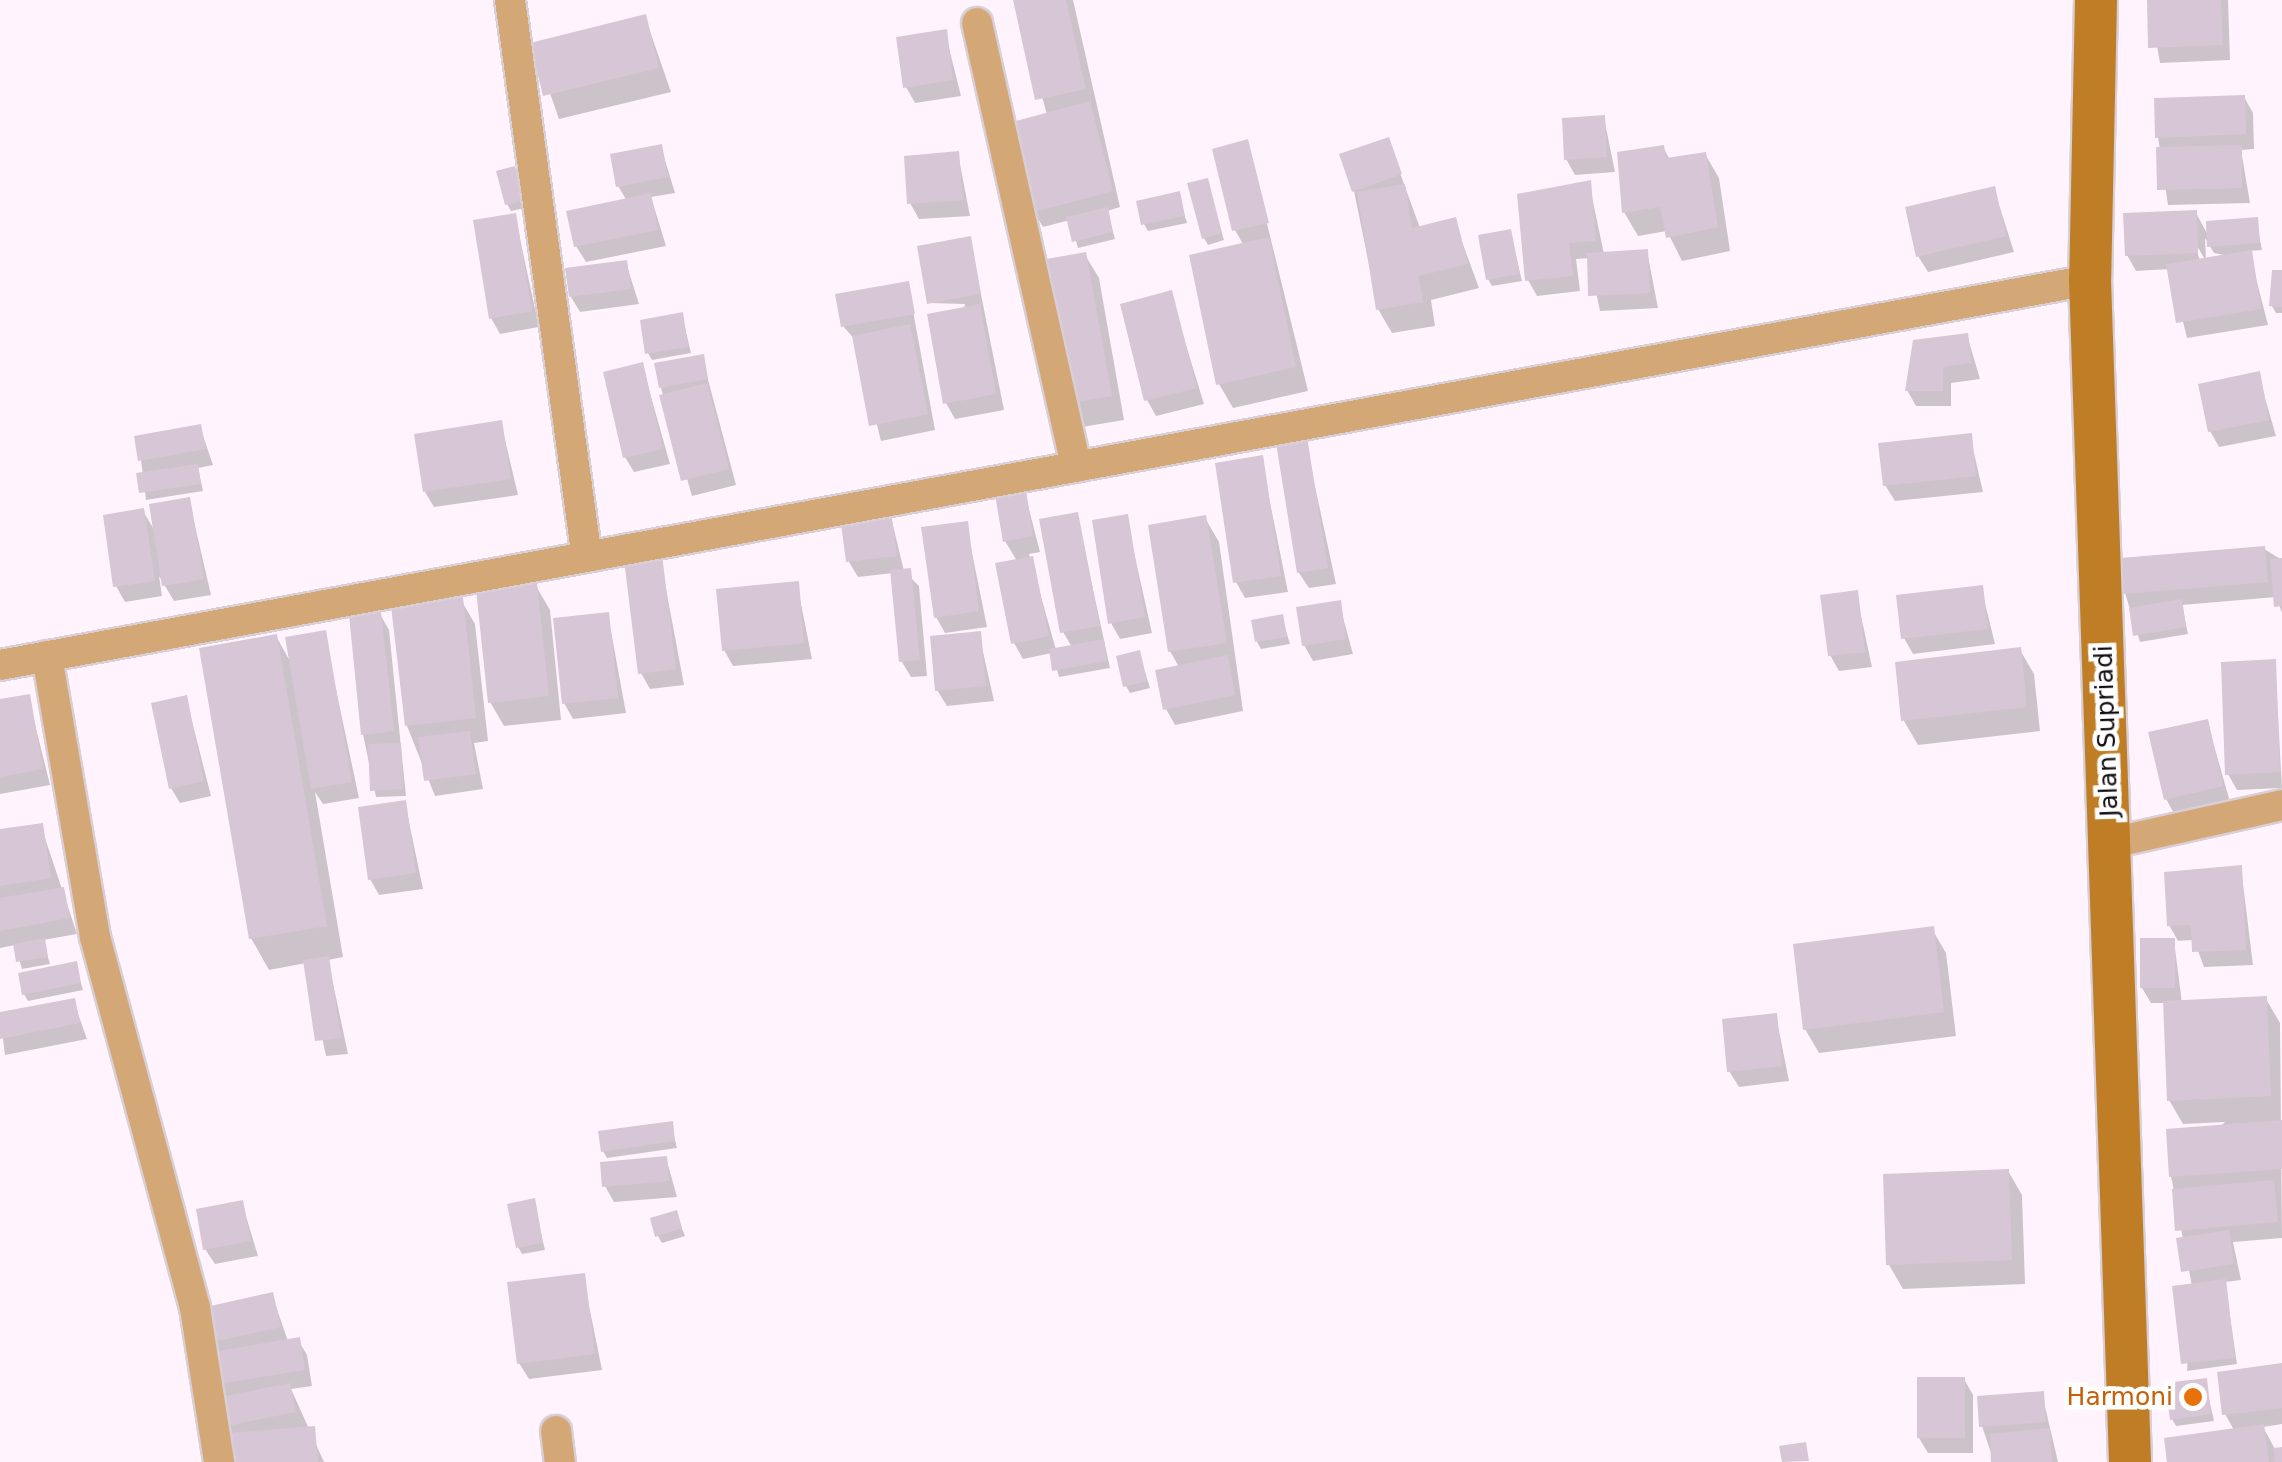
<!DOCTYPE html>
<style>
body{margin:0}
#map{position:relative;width:2282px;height:1462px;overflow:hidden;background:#fff4fd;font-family:"DejaVu Sans",sans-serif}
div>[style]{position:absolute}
.shadow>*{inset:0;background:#0003}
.building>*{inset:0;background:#d7c6d5}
.roads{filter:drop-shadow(2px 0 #d9cfd7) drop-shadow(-2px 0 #d9cfd7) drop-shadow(0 2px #d9cfd7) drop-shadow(0 -2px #d9cfd7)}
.minor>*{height:30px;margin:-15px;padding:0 15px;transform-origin:15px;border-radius:15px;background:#d4a876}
.secondary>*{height:42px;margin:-21px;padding:0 21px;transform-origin:21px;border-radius:21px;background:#bf7e26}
.dots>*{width:28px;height:28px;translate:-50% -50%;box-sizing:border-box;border:5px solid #fff;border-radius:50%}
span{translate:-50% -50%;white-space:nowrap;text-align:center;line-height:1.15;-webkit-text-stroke:9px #fff;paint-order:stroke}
.street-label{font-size:25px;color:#120d12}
.food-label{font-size:25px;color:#c56008}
.right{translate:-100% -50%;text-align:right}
</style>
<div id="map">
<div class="shadow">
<i style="clip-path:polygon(1016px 0,1073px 0,1120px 207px,1107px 211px,1115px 239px,1078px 248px,1070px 220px,1043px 227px,1034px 212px,1047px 115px)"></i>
<i style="clip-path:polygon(2149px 0,2228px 0,2230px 60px,2160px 63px)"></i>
<i style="clip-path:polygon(645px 17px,671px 92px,559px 119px,533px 45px)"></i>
<i style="clip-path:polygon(945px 32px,961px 96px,915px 103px,906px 87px)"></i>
<i style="clip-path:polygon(2244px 97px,2253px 113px,2254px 149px,2241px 150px,2250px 203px,2168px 205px,2158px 137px)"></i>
<i style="clip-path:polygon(1604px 118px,1615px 172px,1575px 175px,1566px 159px)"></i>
<i style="clip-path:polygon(1388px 140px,1420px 228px,1454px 220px,1479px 288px,1431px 300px,1435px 326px,1392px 333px,1378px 309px,1354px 191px)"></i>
<i style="clip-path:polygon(1247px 142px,1308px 391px,1233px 408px,1219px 384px,1244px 246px,1235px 230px)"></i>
<i style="clip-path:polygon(661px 147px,675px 193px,651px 197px,666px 246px,586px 262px,576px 246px,627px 201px,618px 186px)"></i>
<i style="clip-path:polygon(1663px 147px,1670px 160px,1705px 154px,1719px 178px,1730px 251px,1682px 261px,1667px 231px,1638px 236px,1624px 212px)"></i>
<i style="clip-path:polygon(958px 154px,970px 216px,919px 219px,910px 203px)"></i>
<i style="clip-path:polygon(514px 169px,525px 208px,511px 211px,507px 204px)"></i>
<i style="clip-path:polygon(1206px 181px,1224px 240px,1208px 245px,1204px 238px)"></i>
<i style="clip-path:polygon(1589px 183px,1604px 254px,1647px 251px,1658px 308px,1600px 311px,1589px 258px,1576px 259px,1580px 291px,1537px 296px,1528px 280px)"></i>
<i style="clip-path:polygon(1994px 189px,2014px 252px,1928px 272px,1918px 256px)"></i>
<i style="clip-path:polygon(1178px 194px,1187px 223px,1148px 231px,1144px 224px)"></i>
<i style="clip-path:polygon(evenodd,2196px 213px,2209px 237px,2256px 219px,2262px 250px,2249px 251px,2268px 325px,2187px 338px,2170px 269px,2136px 271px,2127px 255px,2196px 213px,2205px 238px,2214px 253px,2230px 256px,2206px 260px,2205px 238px,2196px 213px,2194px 241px,2206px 261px,2200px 261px,2194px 241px)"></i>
<i style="clip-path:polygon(515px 216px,539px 327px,500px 334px,491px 318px)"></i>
<i style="clip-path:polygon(1510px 232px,1522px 281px,1492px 286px,1488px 279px)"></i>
<i style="clip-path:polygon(970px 239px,1004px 410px,955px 419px,946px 403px,965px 304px,930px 303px)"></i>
<i style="clip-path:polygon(1085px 255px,1099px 278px,1124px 420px,1082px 427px,1068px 403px)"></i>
<i style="clip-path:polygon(626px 263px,639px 304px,580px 312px,571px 297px)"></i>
<i style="clip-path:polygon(2282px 273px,2282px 313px,2276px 313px,2272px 306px)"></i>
<i style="clip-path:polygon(908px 284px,935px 430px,881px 441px,856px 341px,843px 326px)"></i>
<i style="clip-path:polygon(1170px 293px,1204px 404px,1156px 416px,1147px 400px)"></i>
<i style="clip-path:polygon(682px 315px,691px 353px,652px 360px,648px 353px)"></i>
<i style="clip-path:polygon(1967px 335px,1980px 379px,1951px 383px,1951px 406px,1916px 406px,1907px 390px)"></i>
<i style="clip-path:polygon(702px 357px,736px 485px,692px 496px,661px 388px)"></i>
<i style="clip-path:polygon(642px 365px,670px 464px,634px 472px,625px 457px)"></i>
<i style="clip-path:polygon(2258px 374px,2276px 436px,2219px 447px,2210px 431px)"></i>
<i style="clip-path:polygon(501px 423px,518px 495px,434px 507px,425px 492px)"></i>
<i style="clip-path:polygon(200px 427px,213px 465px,198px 468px,203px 491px,146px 500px,141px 460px)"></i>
<i style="clip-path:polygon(1970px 436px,1983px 492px,1895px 501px,1885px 485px)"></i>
<i style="clip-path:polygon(1305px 440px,1336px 584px,1309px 588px,1299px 573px)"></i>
<i style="clip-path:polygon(1261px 458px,1288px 592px,1245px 598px,1236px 582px)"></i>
<i style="clip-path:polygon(1023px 486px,1040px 552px,1029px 554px,1056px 650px,1072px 647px,1063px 632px,1077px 515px,1110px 668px,1059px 677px,1052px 653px,1023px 659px,1014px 643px,1017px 561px,1005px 541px)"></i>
<i style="clip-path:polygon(189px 500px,211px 595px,174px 601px,159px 576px,162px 596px,125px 602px,116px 586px,143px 511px,156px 533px)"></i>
<i style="clip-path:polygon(890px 513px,904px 571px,919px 586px,927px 676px,911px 677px,902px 662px,893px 573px,858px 577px,849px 562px)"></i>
<i style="clip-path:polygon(1126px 517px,1152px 633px,1120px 639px,1111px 623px)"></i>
<i style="clip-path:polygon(1205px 518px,1219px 542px,1243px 711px,1175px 725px,1166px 709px,1179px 667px,1170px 651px)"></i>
<i style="clip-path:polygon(966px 523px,987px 627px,945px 633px,936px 617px)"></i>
<i style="clip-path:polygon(2264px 549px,2282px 560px,2282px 613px,2276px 597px,2182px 605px,2188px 634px,2140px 642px,2125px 593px)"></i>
<i style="clip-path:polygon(660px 557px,684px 685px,650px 689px,641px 673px)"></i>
<i style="clip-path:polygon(797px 584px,812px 659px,733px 666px,724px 650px)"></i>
<i style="clip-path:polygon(536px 586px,550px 610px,561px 720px,504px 726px,490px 702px)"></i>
<i style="clip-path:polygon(1981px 587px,1995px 644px,1913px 654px,1904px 638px)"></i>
<i style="clip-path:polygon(1856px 593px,1872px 667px,1839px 671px,1830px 655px)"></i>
<i style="clip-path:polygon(461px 600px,475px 624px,488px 741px,474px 743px,483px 789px,435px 796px,407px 726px)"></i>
<i style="clip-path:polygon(1339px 603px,1353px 654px,1313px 661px,1304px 645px)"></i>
<i style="clip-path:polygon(380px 614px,389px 630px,406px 796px,376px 797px,363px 734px)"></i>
<i style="clip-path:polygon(608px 615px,626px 713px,573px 719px,564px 703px)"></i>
<i style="clip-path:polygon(1282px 617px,1290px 644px,1261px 649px,1257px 642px)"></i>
<i style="clip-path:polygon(324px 633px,359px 798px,323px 804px,315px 792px,343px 957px,328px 960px,348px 1054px,326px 1056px,306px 963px,269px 970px,251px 938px,276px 636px,291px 663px)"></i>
<i style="clip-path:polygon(979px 634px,994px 701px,947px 706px,937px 690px)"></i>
<i style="clip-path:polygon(2020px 650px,2034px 674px,2040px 731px,1918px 745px,1904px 721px,1897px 664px)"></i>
<i style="clip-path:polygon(1139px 653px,1150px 688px,1130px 693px,1126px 686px)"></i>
<i style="clip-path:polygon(2275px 662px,2282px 788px,2237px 790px,2228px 774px)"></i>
<i style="clip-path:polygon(28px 696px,50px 785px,0 794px,0 702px)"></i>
<i style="clip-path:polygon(186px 698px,211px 796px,180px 803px,171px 788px)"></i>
<i style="clip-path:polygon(2207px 721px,2230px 802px,2175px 815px,2166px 799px)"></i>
<i style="clip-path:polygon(405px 803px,423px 889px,379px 895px,370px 879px)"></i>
<i style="clip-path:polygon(41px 826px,77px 934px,43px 940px,50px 964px,22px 969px,15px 945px,0 948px,0 831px)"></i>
<i style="clip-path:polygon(2241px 868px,2253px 965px,2204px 967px,2194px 940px,2174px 941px,2182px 1003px,2266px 999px,2280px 1023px,2282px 1238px,2233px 1242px,2241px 1280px,2225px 1282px,2237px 1364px,2187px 1371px,2192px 1286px,2171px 1176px,2225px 1122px,2183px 1124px,2169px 1100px,2166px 1003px,2151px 1003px,2142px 988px,2143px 940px,2178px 941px,2169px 925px)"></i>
<i style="clip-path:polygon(1932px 929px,1946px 953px,1956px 1036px,1819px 1053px,1805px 1029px)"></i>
<i style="clip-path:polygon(75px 964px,83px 990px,28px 1001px,24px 994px)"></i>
<i style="clip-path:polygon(73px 1000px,87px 1039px,5px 1055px,0 1015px)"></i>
<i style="clip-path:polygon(1776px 1016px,1789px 1081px,1739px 1087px,1729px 1071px)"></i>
<i style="clip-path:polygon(671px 1124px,677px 1148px,607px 1158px,603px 1151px)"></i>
<i style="clip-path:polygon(666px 1158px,677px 1197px,614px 1202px,605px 1186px)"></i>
<i style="clip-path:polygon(2008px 1171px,2022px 1195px,2025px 1284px,1903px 1289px,1889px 1265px)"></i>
<i style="clip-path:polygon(533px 1201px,545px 1250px,522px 1254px,518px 1247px)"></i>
<i style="clip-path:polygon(242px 1203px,258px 1256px,215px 1264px,205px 1249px)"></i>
<i style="clip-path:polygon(676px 1213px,685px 1236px,662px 1243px,658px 1236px)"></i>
<i style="clip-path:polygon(583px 1276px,602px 1370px,529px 1379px,519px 1363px)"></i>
<i style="clip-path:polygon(272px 1295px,288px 1341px,298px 1340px,307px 1355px,312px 1386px,291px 1389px,324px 1462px,234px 1462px,215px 1341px)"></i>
<i style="clip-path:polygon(2282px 1366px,2282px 1424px,2263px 1427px,2282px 1462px,2170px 1462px,2234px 1430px,2225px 1414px)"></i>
<i style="clip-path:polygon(1964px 1379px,1973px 1395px,1973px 1453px,1928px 1453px,1919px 1438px)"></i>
<i style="clip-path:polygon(2205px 1381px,2214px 1421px,2176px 1426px,2172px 1419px)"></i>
<i style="clip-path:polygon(2042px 1394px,2058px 1462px,1994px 1462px,1982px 1426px)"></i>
</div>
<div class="building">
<i style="clip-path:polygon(1013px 0,1066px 0,1086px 89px,1035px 100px)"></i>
<i style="clip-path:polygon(2147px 0,2221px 0,2223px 45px,2148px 48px)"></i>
<i style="clip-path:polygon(646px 14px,659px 68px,543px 96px,530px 43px)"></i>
<i style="clip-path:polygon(947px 29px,953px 80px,903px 88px,896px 37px)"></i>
<i style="clip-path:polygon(2245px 95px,2246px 134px,2155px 138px,2154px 98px)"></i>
<i style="clip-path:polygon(1090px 101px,1113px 191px,1031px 213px,1009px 123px)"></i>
<i style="clip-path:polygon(1605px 115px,1607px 157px,1564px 160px,1562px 118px)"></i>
<i style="clip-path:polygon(1389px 137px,1402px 174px,1352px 192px,1339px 154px)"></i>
<i style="clip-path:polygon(1248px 139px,1269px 223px,1232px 231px,1212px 149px)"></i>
<i style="clip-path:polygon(662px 144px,668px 177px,616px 187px,610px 154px)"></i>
<i style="clip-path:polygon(1664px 145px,1666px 158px,1706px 152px,1718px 227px,1666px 238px,1660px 207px,1622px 213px,1617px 152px)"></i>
<i style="clip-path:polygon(2242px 145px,2242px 188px,2157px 190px,2156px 147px)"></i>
<i style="clip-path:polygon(959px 151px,963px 200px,907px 204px,904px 156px)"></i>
<i style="clip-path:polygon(515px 166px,523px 201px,505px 205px,496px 171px)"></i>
<i style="clip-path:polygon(1208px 178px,1222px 233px,1202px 239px,1187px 183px)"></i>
<i style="clip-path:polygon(1591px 180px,1596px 241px,1569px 243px,1573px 276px,1525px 281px,1517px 194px)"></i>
<i style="clip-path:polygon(1405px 184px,1412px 228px,1456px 217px,1468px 264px,1419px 276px,1423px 302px,1376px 310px,1357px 192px)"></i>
<i style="clip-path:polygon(1995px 186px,2006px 236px,1916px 257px,1905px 207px)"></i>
<i style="clip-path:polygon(1180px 191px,1185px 216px,1141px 225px,1136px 201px)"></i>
<i style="clip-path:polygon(651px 193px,658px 230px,574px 247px,566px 211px)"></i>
<i style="clip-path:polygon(1108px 207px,1113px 232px,1072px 242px,1066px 217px)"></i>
<i style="clip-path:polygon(2197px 210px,2198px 253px,2125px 256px,2123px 213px)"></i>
<i style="clip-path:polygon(516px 213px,532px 311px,489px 319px,473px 220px)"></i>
<i style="clip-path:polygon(2258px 217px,2260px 243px,2207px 247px,2206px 221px)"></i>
<i style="clip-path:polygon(1511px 229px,1520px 274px,1486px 280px,1478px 235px)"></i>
<i style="clip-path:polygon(971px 236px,981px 294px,927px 304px,917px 246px)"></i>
<i style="clip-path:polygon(1269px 237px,1296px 367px,1216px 385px,1189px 255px)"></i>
<i style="clip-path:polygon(1648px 249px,1650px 293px,1588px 296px,1587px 253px)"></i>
<i style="clip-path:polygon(2252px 250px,2261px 309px,2176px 323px,2166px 264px)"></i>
<i style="clip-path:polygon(1086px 252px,1112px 396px,1066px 404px,1041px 260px)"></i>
<i style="clip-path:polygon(627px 260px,631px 289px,569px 297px,565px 268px)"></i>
<i style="clip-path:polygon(2272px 270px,2282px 270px,2282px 307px,2269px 306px)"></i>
<i style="clip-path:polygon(909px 281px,915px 314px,841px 327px,835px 294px)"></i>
<i style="clip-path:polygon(1172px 290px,1197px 388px,1144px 401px,1120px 304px)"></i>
<i style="clip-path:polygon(980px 304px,996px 394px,943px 404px,927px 314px)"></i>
<i style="clip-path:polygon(683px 312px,688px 347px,645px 354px,640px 320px)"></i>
<i style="clip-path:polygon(910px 324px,928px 414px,869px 426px,852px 336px)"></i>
<i style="clip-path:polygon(1968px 333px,1972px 363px,1943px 367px,1943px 391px,1905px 391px,1913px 340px)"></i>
<i style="clip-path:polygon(704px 354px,708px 379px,659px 388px,654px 363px)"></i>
<i style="clip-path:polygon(643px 362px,663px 449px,623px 458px,603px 372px)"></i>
<i style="clip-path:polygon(2260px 371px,2269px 420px,2208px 432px,2198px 384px)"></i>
<i style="clip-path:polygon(707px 383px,729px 469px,681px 481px,659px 395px)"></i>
<i style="clip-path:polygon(502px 420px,511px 479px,423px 492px,414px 434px)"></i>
<i style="clip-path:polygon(201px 424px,206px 449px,138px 461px,134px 436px)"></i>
<i style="clip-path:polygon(1972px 433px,1976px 476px,1883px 486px,1878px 443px)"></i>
<i style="clip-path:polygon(1307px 437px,1328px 568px,1297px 573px,1276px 443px)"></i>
<i style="clip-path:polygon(1263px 455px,1281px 576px,1233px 583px,1215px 463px)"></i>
<i style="clip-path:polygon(198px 464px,201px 484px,139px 493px,136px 473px)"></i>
<i style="clip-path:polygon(1025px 483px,1033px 536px,1003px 542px,994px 489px)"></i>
<i style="clip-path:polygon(190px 497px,204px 579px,162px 586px,149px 504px)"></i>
<i style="clip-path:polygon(144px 508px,155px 581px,113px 587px,103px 515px)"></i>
<i style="clip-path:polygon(891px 511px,897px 556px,846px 562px,840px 516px)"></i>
<i style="clip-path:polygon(1078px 512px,1100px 626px,1060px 633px,1039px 519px)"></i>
<i style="clip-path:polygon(1128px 514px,1145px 617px,1108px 624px,1092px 520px)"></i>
<i style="clip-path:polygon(1206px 515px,1227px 643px,1168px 652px,1148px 525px)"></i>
<i style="clip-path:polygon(968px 521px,979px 611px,934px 618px,921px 527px)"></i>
<i style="clip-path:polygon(2265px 546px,2268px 582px,2122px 594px,2120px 558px)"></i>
<i style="clip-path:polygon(662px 554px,676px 669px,638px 674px,624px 560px)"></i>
<i style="clip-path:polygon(1033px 556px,1049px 636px,1011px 644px,995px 563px)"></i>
<i style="clip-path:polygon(2282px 558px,2282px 606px,2274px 607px,2270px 559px)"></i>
<i style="clip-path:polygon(911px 568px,920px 660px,899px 662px,890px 570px)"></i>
<i style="clip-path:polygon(799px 581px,804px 643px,722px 651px,716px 589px)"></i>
<i style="clip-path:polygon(537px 583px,549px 696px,488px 703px,476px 590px)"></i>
<i style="clip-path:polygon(1983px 585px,1988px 629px,1901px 639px,1896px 595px)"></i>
<i style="clip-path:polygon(1858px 590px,1865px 652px,1828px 656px,1820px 595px)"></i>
<i style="clip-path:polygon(463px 597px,476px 718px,405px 726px,391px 606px)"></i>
<i style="clip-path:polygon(2182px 599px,2186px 627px,2133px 636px,2129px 608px)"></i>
<i style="clip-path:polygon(1341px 600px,1346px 639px,1302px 646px,1296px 607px)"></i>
<i style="clip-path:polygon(381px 612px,394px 731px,361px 735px,349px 615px)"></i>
<i style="clip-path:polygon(609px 612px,618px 698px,562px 704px,553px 618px)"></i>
<i style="clip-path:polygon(1283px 614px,1287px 637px,1255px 642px,1251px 620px)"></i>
<i style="clip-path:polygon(326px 630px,352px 782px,311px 789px,285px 637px)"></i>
<i style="clip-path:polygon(981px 631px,986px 686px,935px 691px,930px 636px)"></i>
<i style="clip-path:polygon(277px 634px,327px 926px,249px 939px,199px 648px)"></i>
<i style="clip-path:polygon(1104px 639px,1107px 661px,1052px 671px,1049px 649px)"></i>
<i style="clip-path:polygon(2021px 647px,2027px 707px,1901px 721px,1895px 662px)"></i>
<i style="clip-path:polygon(1140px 650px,1147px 681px,1123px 687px,1116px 656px)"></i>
<i style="clip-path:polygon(1228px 655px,1235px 695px,1163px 710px,1155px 670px)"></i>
<i style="clip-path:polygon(2276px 659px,2280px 772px,2225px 775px,2221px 662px)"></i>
<i style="clip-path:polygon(30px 694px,43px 769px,0 777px,0 699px)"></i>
<i style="clip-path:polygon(187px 695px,204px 781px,169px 789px,151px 703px)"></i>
<i style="clip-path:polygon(2208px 719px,2223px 786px,2164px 800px,2148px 732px)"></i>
<i style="clip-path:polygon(470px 731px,476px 774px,424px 781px,418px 737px)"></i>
<i style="clip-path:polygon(401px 743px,403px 789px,370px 791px,368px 744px)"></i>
<i style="clip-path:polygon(406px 800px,416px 873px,368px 880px,358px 807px)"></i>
<i style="clip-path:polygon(43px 823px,51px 878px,0 886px,0 829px)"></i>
<i style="clip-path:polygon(2242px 865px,2246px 950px,2192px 952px,2191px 925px,2167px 926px,2164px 872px)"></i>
<i style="clip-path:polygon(64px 887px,70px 918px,0 931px,0 898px)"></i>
<i style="clip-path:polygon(1934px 926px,1944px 1012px,1803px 1030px,1793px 944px)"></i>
<i style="clip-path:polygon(45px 938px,48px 957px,16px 962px,13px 944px)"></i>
<i style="clip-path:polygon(2140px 938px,2175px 938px,2175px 988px,2140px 988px)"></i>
<i style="clip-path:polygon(329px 956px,341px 1038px,315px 1041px,303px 960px)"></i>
<i style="clip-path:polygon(77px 961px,81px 983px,22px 995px,18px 973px)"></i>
<i style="clip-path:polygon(2267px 996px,2271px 1096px,2167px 1101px,2163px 1001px)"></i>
<i style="clip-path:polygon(75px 998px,80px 1023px,0 1039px,0 1012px)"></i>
<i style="clip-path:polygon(1777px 1013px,1782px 1066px,1727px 1072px,1722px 1019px)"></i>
<i style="clip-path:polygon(2282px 1120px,2282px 1169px,2169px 1177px,2166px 1129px)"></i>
<i style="clip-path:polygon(673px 1121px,675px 1141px,601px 1152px,598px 1131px)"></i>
<i style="clip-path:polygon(667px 1156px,669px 1181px,602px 1187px,600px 1162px)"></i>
<i style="clip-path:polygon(2009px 1169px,2012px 1260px,1886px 1265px,1883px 1174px)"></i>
<i style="clip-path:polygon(2274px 1180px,2278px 1222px,2175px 1231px,2172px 1189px)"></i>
<i style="clip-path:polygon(535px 1198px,543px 1243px,516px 1248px,507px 1204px)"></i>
<i style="clip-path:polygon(243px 1200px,251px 1241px,203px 1250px,196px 1209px)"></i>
<i style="clip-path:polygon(677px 1210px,682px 1228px,655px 1237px,650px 1218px)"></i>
<i style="clip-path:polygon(2229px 1230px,2234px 1264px,2181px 1272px,2176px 1238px)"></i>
<i style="clip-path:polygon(585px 1273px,595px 1354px,517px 1364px,507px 1282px)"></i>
<i style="clip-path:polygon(2226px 1279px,2235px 1358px,2181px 1364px,2172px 1286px)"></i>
<i style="clip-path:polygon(273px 1292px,281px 1327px,213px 1342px,206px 1307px)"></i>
<i style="clip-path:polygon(300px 1337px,305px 1370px,218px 1384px,212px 1352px)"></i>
<i style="clip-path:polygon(2282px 1363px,2282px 1408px,2222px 1415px,2217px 1372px)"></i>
<i style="clip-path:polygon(1917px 1377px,1965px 1377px,1965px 1438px,1917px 1438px)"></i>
<i style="clip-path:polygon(2207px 1378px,2211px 1414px,2170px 1420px,2165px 1383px)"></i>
<i style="clip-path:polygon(290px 1383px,296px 1412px,227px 1426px,221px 1397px)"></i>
<i style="clip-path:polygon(2044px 1391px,2046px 1422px,1979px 1427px,1977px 1396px)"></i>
<i style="clip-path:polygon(2264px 1424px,2269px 1462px,2167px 1462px,2164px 1438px)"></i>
<i style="clip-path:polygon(315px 1426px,318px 1462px,232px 1462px,229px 1433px)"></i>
<i style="clip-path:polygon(2050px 1428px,2052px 1462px,1991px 1462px,1990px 1434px)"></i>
<i style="clip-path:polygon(1806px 1442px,1809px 1461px,1782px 1462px,1779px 1446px)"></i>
<i style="clip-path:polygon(2282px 1447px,2282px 1462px,2275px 1462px,2273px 1448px)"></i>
</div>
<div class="roads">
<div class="minor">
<i style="left:510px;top:0;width:556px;rotate:82.15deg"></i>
<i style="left:977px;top:23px;width:449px;rotate:77.4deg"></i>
<i style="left:47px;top:656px;width:285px;rotate:80.3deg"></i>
<i style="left:95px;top:937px;width:384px;rotate:74.9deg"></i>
<i style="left:195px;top:1308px;width:156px;rotate:81.1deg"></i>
<i style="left:0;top:665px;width:2125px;rotate:-10.44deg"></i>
<i style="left:2111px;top:843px;width:175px;rotate:-12.5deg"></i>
<i style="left:556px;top:1431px;width:31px;rotate:83deg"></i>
</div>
<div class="secondary">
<i style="left:2096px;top:0;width:280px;rotate:91.2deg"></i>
<i style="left:2090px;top:280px;width:1183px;rotate:88.06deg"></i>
</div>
</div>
<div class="dots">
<i style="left:2193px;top:1397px;background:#e8710a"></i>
</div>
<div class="street-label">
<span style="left:2107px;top:731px;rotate:-92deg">Jalan Supriadi</span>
</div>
<div class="food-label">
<span class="right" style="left:2173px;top:1397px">Harmoni</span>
</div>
</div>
